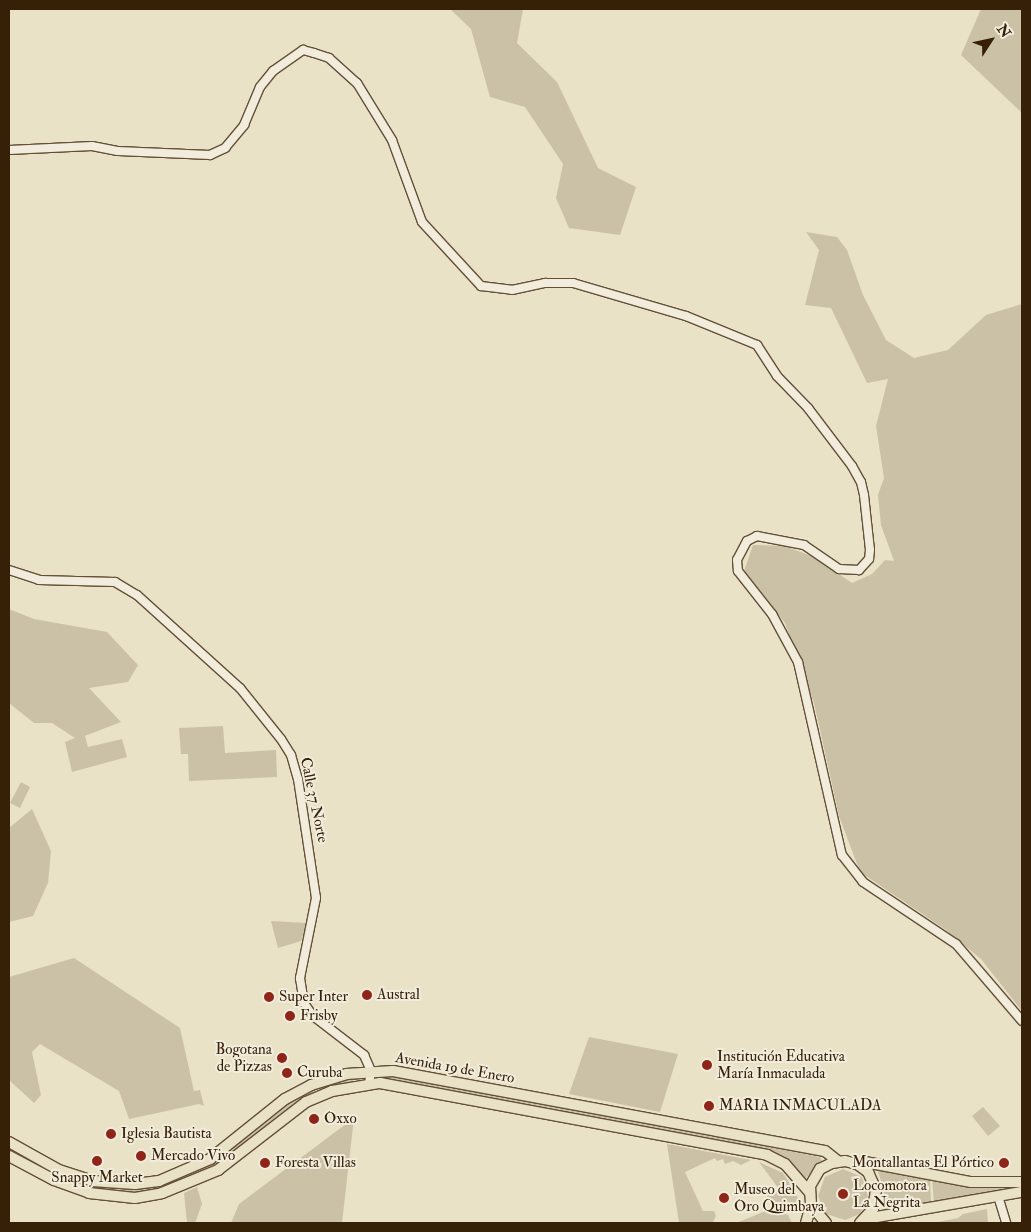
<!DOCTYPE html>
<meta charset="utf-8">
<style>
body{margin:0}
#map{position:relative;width:1031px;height:1232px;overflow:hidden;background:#e9e2c7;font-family:"IM FELL Double Pica",serif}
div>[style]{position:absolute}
.green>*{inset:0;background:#cbc1a7}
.roads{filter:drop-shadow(1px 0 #645038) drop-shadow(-1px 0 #645038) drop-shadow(0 1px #645038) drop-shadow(0 -1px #645038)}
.minor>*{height:8px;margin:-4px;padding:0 4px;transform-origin:4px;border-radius:4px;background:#f1ecdb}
.major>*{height:10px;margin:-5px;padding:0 5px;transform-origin:5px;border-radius:5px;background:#e9e2c7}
.dots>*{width:14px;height:14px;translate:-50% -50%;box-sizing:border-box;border:2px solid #f1ecdb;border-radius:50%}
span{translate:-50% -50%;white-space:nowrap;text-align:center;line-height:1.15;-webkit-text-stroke:4px #f1ecdb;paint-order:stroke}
.street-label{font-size:15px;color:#372008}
.poi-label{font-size:15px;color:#372008}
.left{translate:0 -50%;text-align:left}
.right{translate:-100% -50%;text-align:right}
.frame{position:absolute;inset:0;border:10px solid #372008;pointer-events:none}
.north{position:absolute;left:966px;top:15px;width:50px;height:50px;-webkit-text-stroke:4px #f1ecdb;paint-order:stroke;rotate:55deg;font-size:14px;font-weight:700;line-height:20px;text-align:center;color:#372008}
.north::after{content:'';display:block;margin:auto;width:18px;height:22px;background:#372008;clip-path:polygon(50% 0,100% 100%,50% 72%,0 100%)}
</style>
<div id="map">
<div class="green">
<i style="clip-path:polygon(450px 9px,523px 9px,517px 43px,557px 82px,598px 168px,636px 187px,620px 235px,569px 228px,556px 198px,563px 164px,525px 107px,490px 97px,471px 29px)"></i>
<i style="clip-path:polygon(981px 9px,1022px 9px,1022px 113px,961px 55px)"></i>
<i style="clip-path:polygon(806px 232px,837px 237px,847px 250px,863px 295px,886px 340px,914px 358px,948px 350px,986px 315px,1022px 304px,1022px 1011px,981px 959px,946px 930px,860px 872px,839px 816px,814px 703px,785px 623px,744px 571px,753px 545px,785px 546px,814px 557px,852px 583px,872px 574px,885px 560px,894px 561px,881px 525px,878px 495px,884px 478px,876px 426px,888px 379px,867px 383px,831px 308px,805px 305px,819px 250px)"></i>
<i style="clip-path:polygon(9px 609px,34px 619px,107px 632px,138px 665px,128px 682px,89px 688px,121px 722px,82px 737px,85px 736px,88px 747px,122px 739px,127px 757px,72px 772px,65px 742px,75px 738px,52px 723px,34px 723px,9px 703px)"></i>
<i style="clip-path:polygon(223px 726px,225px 753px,276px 750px,277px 777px,189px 781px,188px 754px,181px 754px,179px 728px)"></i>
<i style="clip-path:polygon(21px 782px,30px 787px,20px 808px,10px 803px)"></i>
<i style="clip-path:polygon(32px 809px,51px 851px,48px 883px,33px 916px,9px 922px,9px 828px)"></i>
<i style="clip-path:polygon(271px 921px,307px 923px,301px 941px,278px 948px)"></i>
<i style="clip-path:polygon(74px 958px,180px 1028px,194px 1091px,200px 1090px,204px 1106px,199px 1104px,129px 1119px,119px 1091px,40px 1044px,32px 1052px,41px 1095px,34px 1103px,9px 1080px,9px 977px)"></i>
<i style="clip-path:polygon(589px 1037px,678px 1054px,660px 1112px,569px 1094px)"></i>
<i style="clip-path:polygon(398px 1075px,820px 1157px,822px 1161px,804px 1180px,768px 1152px,375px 1078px)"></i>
<i style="clip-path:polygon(347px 1078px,353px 1078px,353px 1082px,316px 1090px,284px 1111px,214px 1168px,184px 1179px,212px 1164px,299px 1096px,314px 1087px)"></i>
<i style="clip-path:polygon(983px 1107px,1000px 1126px,988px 1136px,972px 1116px)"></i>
<i style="clip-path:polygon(354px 1118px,342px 1223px,231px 1223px,239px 1204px)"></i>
<i style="clip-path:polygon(667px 1144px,751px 1160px,741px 1165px,733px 1161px,725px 1164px,723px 1159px,717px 1161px,715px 1158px,685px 1172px,703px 1211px,714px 1211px,716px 1216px,713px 1222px,679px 1223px)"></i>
<i style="clip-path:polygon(9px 1146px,57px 1173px,169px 1187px,135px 1194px,90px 1189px,74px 1184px,9px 1151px)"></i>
<i style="clip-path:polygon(759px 1162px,783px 1173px,796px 1193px,801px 1209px,789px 1211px,772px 1205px,767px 1196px,779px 1189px)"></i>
<i style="clip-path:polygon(843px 1169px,862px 1177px,868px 1196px,860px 1214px,845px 1220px,826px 1214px,818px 1196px,825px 1177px)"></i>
<i style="clip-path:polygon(881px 1169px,930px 1179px,931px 1202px,884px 1212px,884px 1190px,878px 1172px)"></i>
<i style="clip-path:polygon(932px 1179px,986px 1188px,1022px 1186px,1022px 1188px,934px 1202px)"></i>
<i style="clip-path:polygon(197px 1187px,202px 1204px,195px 1223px,187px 1223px,184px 1193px)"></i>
<i style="clip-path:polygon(771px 1209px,788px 1215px,792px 1223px,736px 1223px)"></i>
<i style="clip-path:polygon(987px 1209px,988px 1223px,933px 1223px,958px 1218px,963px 1214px)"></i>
</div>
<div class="roads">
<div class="minor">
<i style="left:9px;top:150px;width:83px;rotate:-2.8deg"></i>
<i style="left:92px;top:146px;width:26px;rotate:11deg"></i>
<i style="left:118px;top:151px;width:92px;rotate:2.5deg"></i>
<i style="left:210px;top:155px;width:17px;rotate:-25deg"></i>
<i style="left:225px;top:148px;width:30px;rotate:-50deg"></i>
<i style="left:244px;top:125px;width:41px;rotate:-67.2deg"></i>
<i style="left:260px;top:87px;width:21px;rotate:-51deg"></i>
<i style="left:273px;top:71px;width:37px;rotate:-35deg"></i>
<i style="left:303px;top:50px;width:11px;rotate:15deg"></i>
<i style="left:314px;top:53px;width:16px;rotate:18deg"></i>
<i style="left:329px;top:58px;width:38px;rotate:42deg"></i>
<i style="left:357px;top:83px;width:67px;rotate:58.4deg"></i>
<i style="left:392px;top:140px;width:87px;rotate:69.9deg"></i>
<i style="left:422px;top:222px;width:87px;rotate:47.3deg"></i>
<i style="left:481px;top:286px;width:31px;rotate:7deg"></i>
<i style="left:512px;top:290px;width:34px;rotate:-12deg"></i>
<i style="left:545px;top:283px;width:28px"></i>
<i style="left:573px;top:283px;width:118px;rotate:16.3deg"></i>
<i style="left:686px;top:316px;width:77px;rotate:22.2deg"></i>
<i style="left:757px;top:345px;width:37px;rotate:57deg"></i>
<i style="left:777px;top:376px;width:45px;rotate:45.9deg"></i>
<i style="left:808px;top:408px;width:73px;rotate:52.8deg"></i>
<i style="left:852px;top:466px;width:18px;rotate:61deg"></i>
<i style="left:861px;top:482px;width:13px;rotate:77deg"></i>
<i style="left:864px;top:495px;width:55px;rotate:83.8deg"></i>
<i style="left:870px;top:550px;width:9px;rotate:96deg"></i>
<i style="left:869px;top:559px;width:15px;rotate:132deg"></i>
<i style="left:859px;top:570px;width:20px;rotate:-177deg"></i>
<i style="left:839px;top:569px;width:42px;rotate:-145.6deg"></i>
<i style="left:804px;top:545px;width:48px;rotate:-169.2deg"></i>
<i style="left:757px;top:536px;width:11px;rotate:153deg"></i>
<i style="left:747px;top:541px;width:21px;rotate:118deg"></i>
<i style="left:737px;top:560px;width:11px;rotate:85deg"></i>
<i style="left:738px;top:571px;width:55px;rotate:51.7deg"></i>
<i style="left:772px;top:614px;width:55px;rotate:61.6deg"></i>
<i style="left:798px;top:662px;width:198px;rotate:77.2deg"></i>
<i style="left:842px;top:855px;width:34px;rotate:52deg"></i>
<i style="left:863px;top:882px;width:112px;rotate:33.7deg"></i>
<i style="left:956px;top:944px;width:101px;rotate:49.4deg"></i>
<i style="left:9px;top:570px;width:32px;rotate:18deg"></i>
<i style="left:39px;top:580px;width:76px;rotate:1.5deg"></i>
<i style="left:115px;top:582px;width:26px;rotate:31deg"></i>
<i style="left:137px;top:595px;width:139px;rotate:42.1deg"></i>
<i style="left:240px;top:688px;width:65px;rotate:51.2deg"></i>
<i style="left:281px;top:739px;width:19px;rotate:58deg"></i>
<i style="left:291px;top:755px;width:25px;rotate:74deg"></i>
<i style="left:298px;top:779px;width:120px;rotate:81.4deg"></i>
<i style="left:316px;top:898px;width:82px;rotate:101.3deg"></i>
<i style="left:300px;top:978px;width:25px;rotate:81deg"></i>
<i style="left:304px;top:1003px;width:14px;rotate:56deg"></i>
<i style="left:312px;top:1015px;width:66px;rotate:37.6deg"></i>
<i style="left:364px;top:1055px;width:17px;rotate:66deg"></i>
<i style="left:371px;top:1071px;width:13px;rotate:99deg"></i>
<i style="left:998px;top:1196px;width:28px;rotate:73deg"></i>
</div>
<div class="major">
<i style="left:9px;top:1142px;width:57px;rotate:29.2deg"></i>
<i style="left:59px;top:1170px;width:35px;rotate:18deg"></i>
<i style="left:92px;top:1181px;width:43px;rotate:4deg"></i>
<i style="left:135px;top:1184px;width:24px;rotate:-7deg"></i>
<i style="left:159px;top:1181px;width:56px;rotate:-23.3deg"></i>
<i style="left:210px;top:1159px;width:96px;rotate:-38.7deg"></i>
<i style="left:285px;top:1099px;width:30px;rotate:-28deg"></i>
<i style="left:311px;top:1085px;width:37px;rotate:-17deg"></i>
<i style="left:346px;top:1074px;width:47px;rotate:-3.7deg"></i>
<i style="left:393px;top:1071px;width:439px;rotate:10.5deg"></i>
<i style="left:825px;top:1151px;width:16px;rotate:38deg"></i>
<i style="left:9px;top:1156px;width:51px;rotate:28.1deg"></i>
<i style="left:54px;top:1180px;width:37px;rotate:20deg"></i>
<i style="left:89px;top:1193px;width:46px;rotate:6.2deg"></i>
<i style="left:135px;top:1198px;width:27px;rotate:-10deg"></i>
<i style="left:162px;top:1193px;width:61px;rotate:-22.3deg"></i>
<i style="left:218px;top:1170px;width:111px;rotate:-37.7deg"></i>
<i style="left:306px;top:1102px;width:28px;rotate:-23deg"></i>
<i style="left:332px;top:1091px;width:49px;rotate:-9.5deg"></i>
<i style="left:380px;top:1083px;width:394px;rotate:10.5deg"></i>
<i style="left:767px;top:1155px;width:20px;rotate:27deg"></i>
<i style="left:785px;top:1164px;width:37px;rotate:49deg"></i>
<i style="left:857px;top:1164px;width:8px;rotate:-14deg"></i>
<i style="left:865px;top:1162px;width:108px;rotate:10.7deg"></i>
<i style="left:971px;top:1182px;width:51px"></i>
<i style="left:865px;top:1219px;width:159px;rotate:-9.8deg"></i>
<i style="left:806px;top:1223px;width:19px;rotate:-74deg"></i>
<i style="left:826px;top:1223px;width:23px;rotate:-130deg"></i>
<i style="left:811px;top:1205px;width:19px;rotate:-93deg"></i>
<i style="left:810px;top:1186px;width:20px;rotate:-60deg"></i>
<i style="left:820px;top:1169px;width:13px;rotate:-27deg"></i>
<i style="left:832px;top:1163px;width:13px;rotate:-9deg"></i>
<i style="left:845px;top:1161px;width:12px;rotate:14deg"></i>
<i style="left:857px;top:1164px;width:14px;rotate:36deg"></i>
<i style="left:868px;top:1172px;width:20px;rotate:66deg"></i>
<i style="left:876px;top:1190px;width:19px;rotate:99deg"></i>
<i style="left:873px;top:1209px;width:19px;rotate:133deg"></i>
</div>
</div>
<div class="dots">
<i style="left:367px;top:995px;background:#8f2418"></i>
<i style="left:269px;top:997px;background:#8f2418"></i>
<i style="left:290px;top:1016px;background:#8f2418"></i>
<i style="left:282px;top:1058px;background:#8f2418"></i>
<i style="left:707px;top:1065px;background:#8f2418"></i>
<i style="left:287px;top:1073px;background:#8f2418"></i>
<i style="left:709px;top:1106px;background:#8f2418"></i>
<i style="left:314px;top:1119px;background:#8f2418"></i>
<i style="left:111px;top:1134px;background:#8f2418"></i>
<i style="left:141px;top:1156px;background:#8f2418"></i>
<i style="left:97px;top:1161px;background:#8f2418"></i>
<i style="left:265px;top:1163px;background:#8f2418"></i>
<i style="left:1004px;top:1163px;background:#8f2418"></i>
<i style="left:843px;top:1194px;background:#8f2418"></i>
<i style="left:724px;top:1198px;background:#8f2418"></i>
</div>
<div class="street-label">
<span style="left:314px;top:800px;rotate:78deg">Calle 37 Norte</span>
<span style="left:455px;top:1068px;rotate:10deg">Avenida 19 de Enero</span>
</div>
<div class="poi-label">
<span class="left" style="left:377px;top:995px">Austral</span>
<span class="left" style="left:279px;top:997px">Super Inter</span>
<span class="left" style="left:300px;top:1016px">Frisby</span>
<span class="right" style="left:272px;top:1058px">Bogotana<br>de Pizzas</span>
<span class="left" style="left:717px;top:1065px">Institución Educativa<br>María Inmaculada</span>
<span class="left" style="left:297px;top:1073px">Curuba</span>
<span class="left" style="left:719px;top:1106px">MARIA INMACULADA</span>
<span class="left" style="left:324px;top:1119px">Oxxo</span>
<span class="left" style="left:121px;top:1134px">Iglesia Bautista</span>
<span class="left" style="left:151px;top:1156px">Mercado Vivo</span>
<span class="left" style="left:275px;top:1163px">Foresta Villas</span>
<span class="right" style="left:994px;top:1163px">Montallantas El Pórtico</span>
<span style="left:97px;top:1178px">Snappy Market</span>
<span class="left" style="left:853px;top:1194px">Locomotora<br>La Negrita</span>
<span class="left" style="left:734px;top:1198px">Museo del<br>Oro Quimbaya</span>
</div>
<div class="frame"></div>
<div class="north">N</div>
</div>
